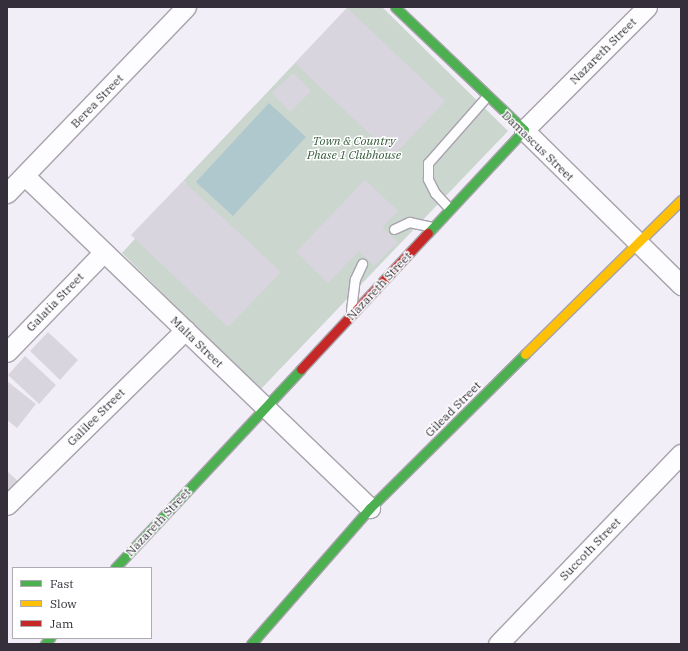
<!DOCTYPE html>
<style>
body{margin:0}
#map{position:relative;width:688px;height:651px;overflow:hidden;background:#f2eef7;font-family:"IBM Plex Serif",serif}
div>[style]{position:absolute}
.green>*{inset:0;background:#cbd6ce}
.water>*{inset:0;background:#afc8cd}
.building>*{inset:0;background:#d9d5df}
.roads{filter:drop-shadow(1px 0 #a7a3ac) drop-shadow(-1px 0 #a7a3ac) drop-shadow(0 1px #a7a3ac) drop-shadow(0 -1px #a7a3ac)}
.lane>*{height:9px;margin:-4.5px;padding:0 4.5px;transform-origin:4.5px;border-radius:4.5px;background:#fdfcfe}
.street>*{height:19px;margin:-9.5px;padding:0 9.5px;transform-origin:9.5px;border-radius:9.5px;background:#fdfcfe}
.fast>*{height:9px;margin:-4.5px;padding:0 4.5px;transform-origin:4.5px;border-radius:4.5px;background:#4caf50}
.slow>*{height:9px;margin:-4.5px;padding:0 4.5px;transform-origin:4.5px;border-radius:4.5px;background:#ffc107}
.jam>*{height:9px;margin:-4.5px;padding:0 4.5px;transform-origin:4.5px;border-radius:4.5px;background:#c62828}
span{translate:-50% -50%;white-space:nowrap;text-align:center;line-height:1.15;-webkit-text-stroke:3px #fff;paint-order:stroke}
.street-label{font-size:12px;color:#342f3a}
.park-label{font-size:12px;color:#335a38;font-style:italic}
.frame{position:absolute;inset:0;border:8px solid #342f3a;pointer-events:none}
.legend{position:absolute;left:12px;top:567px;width:140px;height:72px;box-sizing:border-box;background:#fff;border:1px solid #aeacb0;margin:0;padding:5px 7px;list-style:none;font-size:12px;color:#342f3a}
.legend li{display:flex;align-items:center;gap:8px;height:20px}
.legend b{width:20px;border:1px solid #aeacb0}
</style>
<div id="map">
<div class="green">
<i style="clip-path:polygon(348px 7px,382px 7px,508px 131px,260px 390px,122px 253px,186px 183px,183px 181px)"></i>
</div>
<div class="water">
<i style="clip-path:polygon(269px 103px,306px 137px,233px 216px,196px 182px)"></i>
</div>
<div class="building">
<i style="clip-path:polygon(347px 8px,445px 101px,393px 156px,295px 63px)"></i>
<i style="clip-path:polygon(293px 73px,311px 91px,290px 112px,272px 93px)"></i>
<i style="clip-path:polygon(365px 180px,398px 211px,382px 227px,398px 242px,374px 266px,359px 251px,328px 283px,296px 252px)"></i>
<i style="clip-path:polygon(183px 181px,281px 272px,228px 327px,131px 235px)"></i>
<i style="clip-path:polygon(48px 332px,78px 360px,60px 380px,30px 351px)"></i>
<i style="clip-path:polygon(25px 356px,56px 385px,39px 404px,8px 375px)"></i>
<i style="clip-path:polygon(7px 381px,36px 404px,17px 428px,7px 420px)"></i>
<i style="clip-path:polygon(7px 471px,21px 484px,7px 499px)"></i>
</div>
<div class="roads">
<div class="lane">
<i style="left:450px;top:209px;width:22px;rotate:-133deg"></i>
<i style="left:435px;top:193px;width:16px;rotate:-117deg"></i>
<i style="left:428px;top:179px;width:16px;rotate:-90deg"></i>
<i style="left:428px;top:163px;width:89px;rotate:-48.6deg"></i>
<i style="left:394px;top:229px;width:17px;rotate:-25deg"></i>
<i style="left:409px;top:222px;width:25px;rotate:12deg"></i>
<i style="left:351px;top:310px;width:31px;rotate:-83deg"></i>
<i style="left:355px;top:279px;width:17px;rotate:-65deg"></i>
</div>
<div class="street">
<i style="left:647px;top:7px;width:174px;rotate:135deg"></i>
<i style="left:524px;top:130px;width:221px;rotate:44.6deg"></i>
<i style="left:25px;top:176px;width:479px;rotate:43.9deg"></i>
<i style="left:7px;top:193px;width:258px;rotate:-46.1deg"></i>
<i style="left:7px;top:352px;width:139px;rotate:-45.9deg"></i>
<i style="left:7px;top:505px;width:250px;rotate:-44.5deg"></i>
<i style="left:498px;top:644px;width:264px;rotate:-46.1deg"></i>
</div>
<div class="fast">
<i style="left:395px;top:7px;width:178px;rotate:43.6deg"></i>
<i style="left:524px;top:130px;width:141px;rotate:133deg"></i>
<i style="left:115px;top:568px;width:272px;rotate:-46.9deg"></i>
<i style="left:45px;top:644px;width:8px;rotate:-50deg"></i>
<i style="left:251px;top:644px;width:181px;rotate:-48.8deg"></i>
<i style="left:370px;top:508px;width:218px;rotate:-44.8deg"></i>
</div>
<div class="slow">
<i style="left:525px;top:354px;width:219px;rotate:-44.6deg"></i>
</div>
<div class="jam">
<i style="left:301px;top:369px;width:186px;rotate:-47deg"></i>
</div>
</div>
<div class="street-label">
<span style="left:603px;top:51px;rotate:-45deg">Nazareth Street</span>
<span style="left:97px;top:101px;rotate:-46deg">Berea Street</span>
<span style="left:538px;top:146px;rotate:44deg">Damascus Street</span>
<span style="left:379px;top:286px;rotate:-47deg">Nazareth Street</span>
<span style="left:55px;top:302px;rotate:-46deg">Galatia Street</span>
<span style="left:197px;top:342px;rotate:44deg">Malta Street</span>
<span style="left:453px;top:409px;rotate:-45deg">Gilead Street</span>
<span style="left:96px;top:417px;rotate:-45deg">Galilee Street</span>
<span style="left:158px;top:522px;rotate:-47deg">Nazareth Street</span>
<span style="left:590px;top:549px;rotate:-46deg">Succoth Street</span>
</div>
<div class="park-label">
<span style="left:354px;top:148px">Town &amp; Country<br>Phase 1 Clubhouse</span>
</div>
<div class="frame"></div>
<ul class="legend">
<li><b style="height:5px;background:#4caf50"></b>Fast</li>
<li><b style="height:5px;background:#ffc107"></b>Slow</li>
<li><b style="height:5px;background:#c62828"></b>Jam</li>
</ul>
</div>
